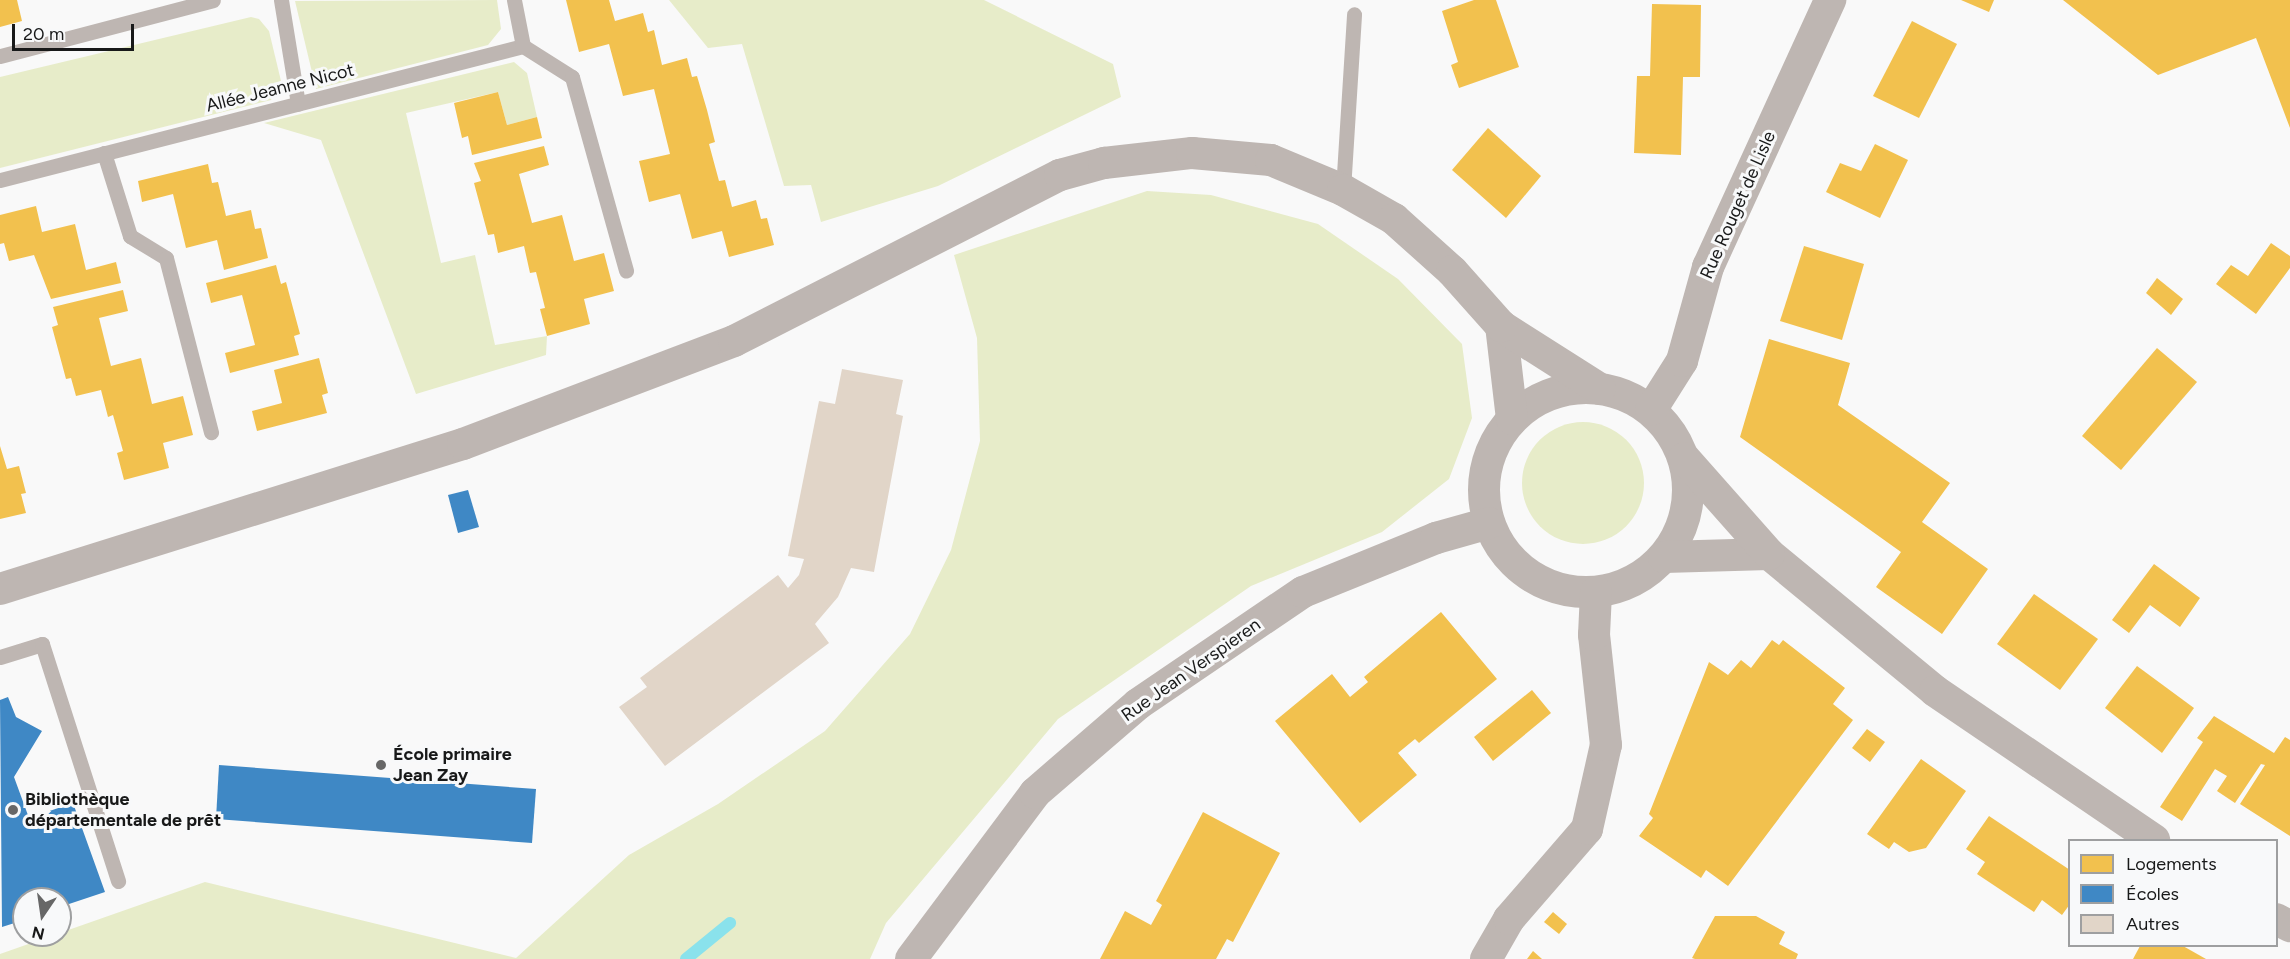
<!DOCTYPE html>
<meta charset="utf-8">
<style>
body{margin:0}
#map{position:relative;width:2290px;height:959px;overflow:hidden;background:#f9f9f9;font-family:Figtree,sans-serif}
div>[style]{position:absolute}
.green>*{inset:0;background:#e7ecc9}
.round{border-radius:50%}
.homes>*{inset:0;background:#f2c14e}
.schools>*{inset:0;background:#3f88c5}
.stream>*{height:12px;margin:-6px;padding:0 6px;transform-origin:6px;border-radius:6px;background:#8ae2ec}
.building>*{inset:0;background:#e1d5c8}
.service>*{height:15px;margin:-7.5px;padding:0 7.5px;transform-origin:7.5px;border-radius:7.5px;background:#beb6b2}
.minor>*{height:32px;margin:-16px;padding:0 16px;transform-origin:16px;border-radius:16px;background:#beb6b2}
.minor>.ring{margin:-16px;padding:0;box-sizing:content-box;background:none;border:32px solid #beb6b2;border-radius:50%}
.dots>*{width:16px;height:16px;translate:-50% -50%;box-sizing:border-box;border:3px solid #f8f9fa;border-radius:50%}
span{translate:-50% -50%;white-space:nowrap;text-align:center;line-height:1.15;-webkit-text-stroke:6px #f8f9fa;paint-order:stroke}
.street-label{font-size:18px;color:#181919}
.poi-label{font-size:18px;color:#181919;font-weight:700}
.left{translate:0 -50%;text-align:left}
.legend{position:absolute;left:2068px;top:839px;width:210px;height:108px;box-sizing:border-box;background:#f8f9fa;border:2px solid #9e9fa0;margin:0;padding:8px 10px;list-style:none;font-size:18px;color:#181919}
.legend li{display:flex;align-items:center;gap:12px;height:30px}
.legend b{width:30px;border:2px solid #9e9fa0}
.north{position:absolute;left:12px;top:887px;width:60px;height:60px;box-sizing:border-box;background:#f8f9fa;border:2px solid #9e9fa0;border-radius:50%;rotate:193deg;font-size:16px;font-weight:700;line-height:24px;text-align:center;color:#181919}
.north::after{content:'';display:block;margin:auto;width:21px;height:27px;background:#676767;clip-path:polygon(50% 0,100% 100%,50% 72%,0 100%)}
.scale{position:absolute;left:12px;top:24px;width:122px;height:27px;box-sizing:border-box;border:3px solid #181919;border-top:0;padding-left:8px;font-size:18px;line-height:21px;white-space:nowrap;color:#181919;-webkit-text-stroke:4px #f8f9fa;paint-order:stroke}
</style>
<div id="map">
<div class="green">
<i style="clip-path:polygon(497px 0,501px 29px,488px 45px,316px 89px,295px 1px)"></i>
<i style="clip-path:polygon(669px 0,984px 0,1113px 64px,1121px 97px,938px 186px,821px 222px,811px 185px,784px 186px,742px 44px,708px 48px)"></i>
<i style="clip-path:polygon(251px 17px,259px 19px,269px 31px,281px 81px,271px 100px,0 168px,0 77px)"></i>
<i style="clip-path:polygon(514px 62px,527px 73px,537px 117px,507px 125px,498px 92px,406px 113px,441px 263px,475px 255px,495px 345px,547px 336px,546px 355px,416px 394px,321px 140px,264px 123px)"></i>
<i style="clip-path:polygon(1147px 191px,1211px 195px,1318px 224px,1398px 279px,1462px 344px,1472px 418px,1449px 479px,1382px 532px,1251px 586px,1058px 719px,886px 923px,870px 959px,0 959px,0 954px,205px 882px,516px 958px,629px 855px,718px 804px,825px 731px,910px 634px,951px 550px,980px 441px,977px 338px,954px 255px)"></i>
<i class="round" style="left:1522px;top:422px;width:122px;height:122px"></i>
</div>
<div class="homes">
<i style="clip-path:polygon(0 0,17px 0,22px 21px,0 27px)"></i>
<i style="clip-path:polygon(566px 0,609px 0,615px 21px,643px 13px,648px 32px,654px 30px,662px 65px,687px 58px,692px 77px,697px 76px,707px 110px,715px 142px,709px 144px,719px 181px,725px 180px,732px 207px,756px 200px,761px 219px,767px 218px,774px 245px,729px 257px,722px 231px,692px 239px,680px 194px,649px 202px,639px 161px,670px 154px,654px 89px,623px 96px,609px 44px,579px 52px)"></i>
<i style="clip-path:polygon(1474px 0,1496px 0,1519px 67px,1459px 88px,1451px 65px,1458px 62px,1442px 11px)"></i>
<i style="clip-path:polygon(1961px 0,1994px 0,1989px 12px)"></i>
<i style="clip-path:polygon(2063px 0,2290px 0,2290px 128px,2256px 38px,2158px 75px)"></i>
<i style="clip-path:polygon(1652px 4px,1701px 5px,1700px 77px,1683px 77px,1681px 155px,1634px 153px,1637px 76px,1650px 76px)"></i>
<i style="clip-path:polygon(1912px 21px,1957px 44px,1919px 118px,1873px 96px)"></i>
<i style="clip-path:polygon(498px 92px,507px 125px,537px 117px,542px 138px,472px 155px,468px 136px,462px 138px,454px 103px)"></i>
<i style="clip-path:polygon(1488px 128px,1541px 176px,1506px 218px,1452px 170px)"></i>
<i style="clip-path:polygon(1875px 144px,1908px 160px,1880px 218px,1826px 192px,1840px 163px,1861px 171px)"></i>
<i style="clip-path:polygon(544px 146px,549px 165px,519px 174px,532px 223px,562px 215px,574px 261px,604px 253px,614px 291px,584px 299px,590px 324px,547px 336px,540px 309px,545px 308px,536px 272px,530px 273px,524px 246px,498px 253px,494px 234px,488px 235px,474px 183px,481px 181px,474px 163px)"></i>
<i style="clip-path:polygon(208px 164px,212px 183px,218px 182px,226px 216px,251px 210px,255px 229px,261px 228px,268px 258px,224px 270px,217px 240px,186px 248px,173px 194px,142px 202px,138px 181px)"></i>
<i style="clip-path:polygon(36px 206px,42px 232px,75px 224px,86px 270px,116px 262px,121px 283px,51px 299px,34px 255px,9px 261px,4px 243px,0 244px,0 215px)"></i>
<i style="clip-path:polygon(2271px 243px,2290px 256px,2290px 268px,2256px 314px,2216px 284px,2231px 265px,2248px 276px)"></i>
<i style="clip-path:polygon(1804px 246px,1864px 264px,1842px 340px,1780px 321px)"></i>
<i style="clip-path:polygon(276px 265px,281px 284px,286px 282px,300px 334px,294px 336px,299px 355px,230px 373px,225px 353px,255px 345px,242px 295px,211px 303px,206px 283px)"></i>
<i style="clip-path:polygon(2157px 278px,2183px 299px,2171px 315px,2146px 293px)"></i>
<i style="clip-path:polygon(123px 290px,128px 311px,99px 318px,111px 366px,141px 358px,152px 404px,183px 396px,193px 435px,163px 443px,169px 468px,124px 480px,117px 453px,123px 451px,113px 415px,108px 417px,101px 390px,76px 396px,71px 378px,66px 379px,52px 327px,58px 325px,53px 307px)"></i>
<i style="clip-path:polygon(1769px 339px,1850px 363px,1838px 405px,1950px 483px,1922px 522px,1988px 569px,1942px 634px,1876px 587px,1901px 552px,1740px 437px)"></i>
<i style="clip-path:polygon(2157px 348px,2197px 382px,2121px 470px,2082px 436px)"></i>
<i style="clip-path:polygon(319px 358px,328px 393px,322px 395px,327px 413px,257px 431px,252px 411px,282px 403px,274px 370px)"></i>
<i style="clip-path:polygon(0 446px,7px 469px,19px 466px,26px 493px,21px 494px,26px 513px,0 519px)"></i>
<i style="clip-path:polygon(2154px 564px,2200px 598px,2180px 627px,2150px 605px,2129px 633px,2112px 620px)"></i>
<i style="clip-path:polygon(2034px 594px,2098px 639px,2060px 690px,1997px 644px)"></i>
<i style="clip-path:polygon(1441px 612px,1497px 679px,1419px 743px,1415px 739px,1398px 753px,1417px 775px,1360px 823px,1275px 721px,1332px 674px,1350px 697px,1368px 682px,1364px 677px)"></i>
<i style="clip-path:polygon(1772px 640px,1779px 645px,1783px 640px,1845px 688px,1833px 704px,1853px 720px,1728px 886px,1706px 870px,1701px 878px,1639px 836px,1653px 818px,1649px 814px,1709px 662px,1728px 675px,1741px 660px,1751px 668px)"></i>
<i style="clip-path:polygon(2137px 666px,2194px 708px,2162px 753px,2105px 708px)"></i>
<i style="clip-path:polygon(1532px 690px,1551px 713px,1493px 761px,1474px 737px)"></i>
<i style="clip-path:polygon(2214px 716px,2274px 753px,2285px 737px,2290px 740px,2290px 836px,2240px 804px,2265px 765px,2261px 764px,2235px 803px,2217px 791px,2227px 776px,2215px 769px,2182px 821px,2160px 807px,2203px 742px,2197px 738px)"></i>
<i style="clip-path:polygon(1867px 729px,1885px 742px,1870px 762px,1852px 748px)"></i>
<i style="clip-path:polygon(1921px 759px,1966px 791px,1926px 848px,1909px 852px,1894px 842px,1889px 849px,1867px 834px)"></i>
<i style="clip-path:polygon(1203px 812px,1280px 853px,1233px 942px,1227px 939px,1216px 959px,1100px 959px,1125px 911px,1151px 925px,1162px 905px,1156px 901px)"></i>
<i style="clip-path:polygon(1989px 816px,2070px 870px,2070px 904px,2062px 915px,2042px 900px,2034px 912px,1977px 874px,1985px 862px,1966px 849px)"></i>
<i style="clip-path:polygon(1553px 912px,1567px 924px,1559px 934px,1544px 922px)"></i>
<i style="clip-path:polygon(1715px 916px,1756px 916px,1785px 932px,1779px 944px,1798px 954px,1796px 959px,1695px 959px,1692px 958px)"></i>
<i style="clip-path:polygon(2140px 946px,2183px 946px,2206px 959px,2133px 959px)"></i>
<i style="clip-path:polygon(1533px 951px,1542px 959px,1527px 959px)"></i>
</div>
<div class="schools">
<i style="clip-path:polygon(468px 490px,479px 527px,458px 533px,448px 495px)"></i>
<i style="clip-path:polygon(8px 697px,16px 717px,42px 731px,14px 777px,29px 818px,73px 803px,105px 892px,60px 907px,60px 899px,24px 899px,24px 920px,2px 927px,0 700px)"></i>
<i style="clip-path:polygon(219px 765px,536px 789px,532px 843px,216px 819px)"></i>
</div>
<div class="stream">
<i style="left:686px;top:959px;width:57px;rotate:-39.3deg"></i>
</div>
<div class="building">
<i style="clip-path:polygon(842px 369px,903px 380px,896px 414px,903px 416px,874px 572px,851px 568px,838px 597px,815px 624px,829px 643px,665px 766px,619px 707px,647px 687px,640px 678px,778px 575px,788px 588px,799px 575px,804px 559px,788px 556px,819px 401px,835px 404px)"></i>
</div>
<div class="service">
<i style="left:281px;top:0;width:105px;rotate:80.7deg"></i>
<i style="left:523px;top:46px;width:58px;rotate:32.3deg"></i>
<i style="left:572px;top:77px;width:201px;rotate:74.4deg"></i>
<i style="left:0;top:56px;width:220px;rotate:-14.7deg"></i>
<i style="left:104px;top:153px;width:87px;rotate:72.6deg"></i>
<i style="left:130px;top:236px;width:42px;rotate:31.4deg"></i>
<i style="left:166px;top:258px;width:180px;rotate:75.5deg"></i>
<i style="left:0;top:180px;width:540px;rotate:-14.37deg"></i>
<i style="left:523px;top:46px;width:47px;rotate:-101.1deg"></i>
<i style="left:1343px;top:190px;width:176px;rotate:-86.4deg"></i>
<i style="left:0;top:657px;width:44px;rotate:-17.2deg"></i>
<i style="left:42px;top:644px;width:249px;rotate:72.2deg"></i>
</div>
<div class="minor">
<i class="ring" style="left:1484px;top:388px;width:172px;height:172px"></i>
<i style="left:1651px;top:410px;width:58px;rotate:-57.7deg"></i>
<i style="left:1682px;top:361px;width:98px;rotate:-74.5deg"></i>
<i style="left:1708px;top:267px;width:294px;rotate:-65.4deg"></i>
<i style="left:1512px;top:419px;width:94px;rotate:-96.7deg"></i>
<i style="left:1501px;top:326px;width:117px;rotate:32.5deg"></i>
<i style="left:1769px;top:554px;width:215px;rotate:39.5deg"></i>
<i style="left:1935px;top:691px;width:265px;rotate:34.2deg"></i>
<i style="left:1664px;top:557px;width:105px;rotate:-1.6deg"></i>
<i style="left:1769px;top:554px;width:128px;rotate:-131.5deg"></i>
<i style="left:0;top:589px;width:485px;rotate:-17.4deg"></i>
<i style="left:463px;top:444px;width:290px;rotate:-20.8deg"></i>
<i style="left:734px;top:341px;width:366px;rotate:-27deg"></i>
<i style="left:1060px;top:175px;width:46px;rotate:-15.3deg"></i>
<i style="left:1104px;top:163px;width:89px;rotate:-6.5deg"></i>
<i style="left:1192px;top:153px;width:79px;rotate:5.1deg"></i>
<i style="left:1271px;top:160px;width:78px;rotate:22.6deg"></i>
<i style="left:1343px;top:190px;width:59px;rotate:29.6deg"></i>
<i style="left:1394px;top:219px;width:78px;rotate:41.9deg"></i>
<i style="left:1452px;top:271px;width:74px;rotate:48.3deg"></i>
<i style="left:2276px;top:919px;width:16px;rotate:27deg"></i>
<i style="left:911px;top:959px;width:207px;rotate:-53.2deg"></i>
<i style="left:1035px;top:793px;width:136px;rotate:-40.8deg"></i>
<i style="left:1138px;top:704px;width:199px;rotate:-34.2deg"></i>
<i style="left:1303px;top:592px;width:144px;rotate:-22.1deg"></i>
<i style="left:1436px;top:538px;width:55px;rotate:-15.8deg"></i>
<i style="left:1486px;top:959px;width:46px;rotate:-60.1deg"></i>
<i style="left:1509px;top:919px;width:119px;rotate:-49.1deg"></i>
<i style="left:1587px;top:829px;width:86px;rotate:-77.3deg"></i>
<i style="left:1606px;top:745px;width:111px;rotate:-96.2deg"></i>
<i style="left:1594px;top:635px;width:43px;rotate:-87.3deg"></i>
</div>
<div class="dots">
<i style="left:381px;top:765px;background:#676767"></i>
<i style="left:13px;top:810px;background:#676767"></i>
</div>
<div class="street-label">
<span style="left:280px;top:88px;rotate:-14deg">Allée Jeanne Nicot</span>
<span style="left:1738px;top:205px;rotate:-66deg">Rue Rouget de Lisle</span>
<span style="left:1191px;top:670px;rotate:-35deg">Rue Jean Verspieren</span>
</div>
<div class="poi-label">
<span class="left" style="left:393px;top:765px">École primaire<br>Jean Zay</span>
<span class="left" style="left:25px;top:810px">Bibliothèque<br>départementale de prêt</span>
</div>
<ul class="legend">
<li><b style="height:16px;background:#f2c14e"></b>Logements</li>
<li><b style="height:16px;background:#3f88c5"></b>Écoles</li>
<li><b style="height:16px;background:#e1d5c8"></b>Autres</li>
</ul>
<div class="north">N</div>
<div class="scale">20 m</div>
</div>
